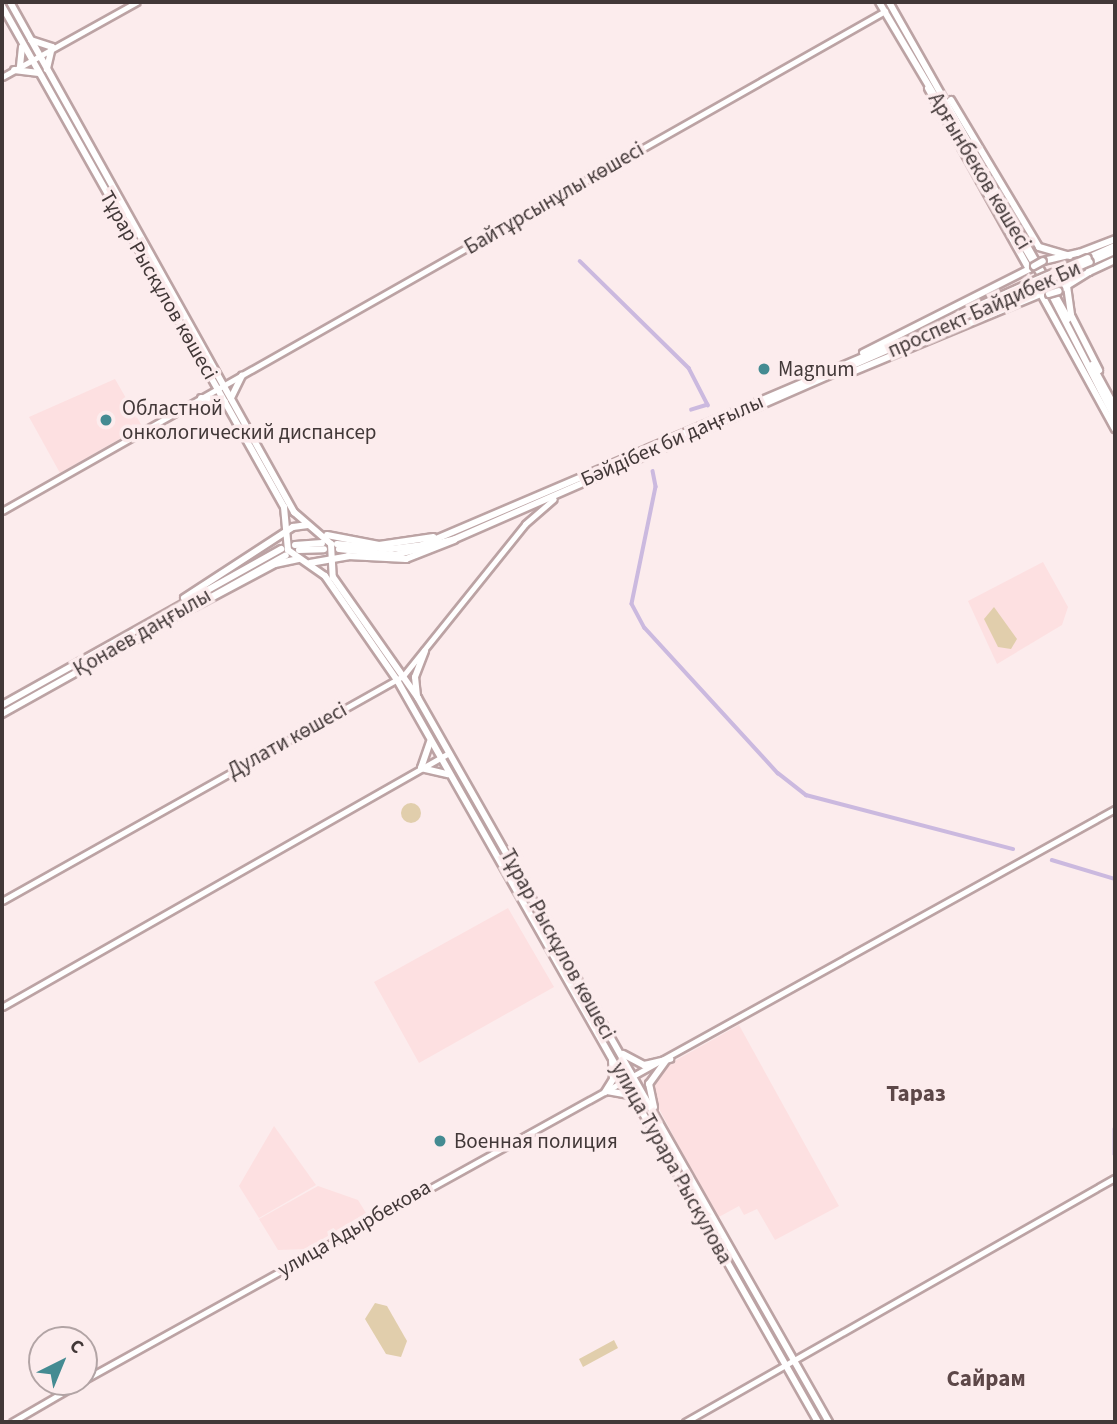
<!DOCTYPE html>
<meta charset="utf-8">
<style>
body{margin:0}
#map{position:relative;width:1117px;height:1424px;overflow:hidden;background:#fceced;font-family:"Source Sans 3",sans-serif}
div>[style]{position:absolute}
.built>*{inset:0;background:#fde0e1}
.green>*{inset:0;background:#e1ceac}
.round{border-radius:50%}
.forest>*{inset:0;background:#c1ad88}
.canal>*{height:3.5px;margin:-1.75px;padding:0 1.75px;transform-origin:1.75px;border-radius:1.75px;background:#cbb9df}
.roads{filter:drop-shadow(2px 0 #bca3a4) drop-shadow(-2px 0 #bca3a4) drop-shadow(0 2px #bca3a4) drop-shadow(0 -2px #bca3a4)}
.secondary>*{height:5px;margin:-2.5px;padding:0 2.5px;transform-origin:2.5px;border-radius:2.5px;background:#fff}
.primary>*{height:6px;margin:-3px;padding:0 3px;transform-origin:3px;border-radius:3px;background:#fff}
.bridges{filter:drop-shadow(2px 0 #bca3a4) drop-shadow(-2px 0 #bca3a4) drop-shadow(0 2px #bca3a4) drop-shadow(0 -2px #bca3a4)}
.primary-bridge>*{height:6px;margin:-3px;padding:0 3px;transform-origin:3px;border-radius:3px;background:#fff}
.dots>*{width:19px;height:19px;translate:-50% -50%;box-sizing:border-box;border:4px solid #fceced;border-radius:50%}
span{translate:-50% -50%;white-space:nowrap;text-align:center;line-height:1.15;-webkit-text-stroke:7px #fceced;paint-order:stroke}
.street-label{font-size:21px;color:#423838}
.poi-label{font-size:21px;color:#423838}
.left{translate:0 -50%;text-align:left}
.neighbourhood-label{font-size:23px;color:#5d4748;font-weight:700}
.frame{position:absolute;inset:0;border:4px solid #423838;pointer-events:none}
.north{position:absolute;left:28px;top:1326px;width:70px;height:70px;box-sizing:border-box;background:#fceced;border:2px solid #b2a4a5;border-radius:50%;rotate:43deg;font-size:19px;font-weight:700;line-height:28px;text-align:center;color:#423838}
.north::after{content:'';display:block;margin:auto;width:24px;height:32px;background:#448b92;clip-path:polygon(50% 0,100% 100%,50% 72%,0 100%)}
</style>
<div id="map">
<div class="built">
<i style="clip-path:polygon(115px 379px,142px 426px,60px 473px,29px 417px)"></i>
<i style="clip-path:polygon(1043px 562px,1068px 607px,1062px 625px,997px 664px,968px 601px)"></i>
<i style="clip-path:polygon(508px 908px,554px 987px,419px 1063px,374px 982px)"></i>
<i style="clip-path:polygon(739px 1025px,839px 1206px,775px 1240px,757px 1209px,744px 1215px,739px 1206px,717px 1218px,648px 1088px,653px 1073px)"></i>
<i style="clip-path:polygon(274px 1126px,316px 1185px,259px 1218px,239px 1186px)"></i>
<i style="clip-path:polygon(318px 1186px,358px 1200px,366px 1213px,306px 1249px,278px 1250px,259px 1219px)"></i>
</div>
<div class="green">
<i style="clip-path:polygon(994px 607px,1017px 639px,1011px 649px,998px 647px,984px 619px)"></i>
<i style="clip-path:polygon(452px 761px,543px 922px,540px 924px,448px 763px)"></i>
<i class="round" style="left:401px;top:803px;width:20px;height:20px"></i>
<i style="clip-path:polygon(550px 935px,630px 1076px,627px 1077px,547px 936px)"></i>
<i style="clip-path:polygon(639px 1092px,763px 1311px,636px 1093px)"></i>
<i style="clip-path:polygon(375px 1303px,387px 1306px,407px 1341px,401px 1357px,386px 1354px,365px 1319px)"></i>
<i style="clip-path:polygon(614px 1340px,618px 1348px,583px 1367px,579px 1359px)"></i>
</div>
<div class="forest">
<i style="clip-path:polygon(38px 61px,149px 257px,146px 258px,35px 62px)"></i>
</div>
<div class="canal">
<i style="left:580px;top:261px;width:153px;rotate:44.5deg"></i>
<i style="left:689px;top:368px;width:42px;rotate:62.8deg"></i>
<i style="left:708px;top:405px;width:17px;rotate:163deg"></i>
<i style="left:653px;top:471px;width:16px;rotate:79deg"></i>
<i style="left:656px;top:487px;width:119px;rotate:101.6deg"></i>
<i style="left:632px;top:604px;width:27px;rotate:62deg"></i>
<i style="left:645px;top:628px;width:197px;rotate:47.5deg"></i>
<i style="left:778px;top:773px;width:36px;rotate:38deg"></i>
<i style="left:806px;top:795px;width:214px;rotate:14.6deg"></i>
<i style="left:1052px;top:860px;width:66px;rotate:16.8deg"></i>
<i style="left:1115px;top:1129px;width:25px;rotate:90deg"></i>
</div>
<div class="roads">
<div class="secondary">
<i style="left:2px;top:77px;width:154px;rotate:-29.1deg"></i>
<i style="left:2px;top:511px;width:1015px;rotate:-29.52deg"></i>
<i style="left:2px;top:901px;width:460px;rotate:-29.3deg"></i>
<i style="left:403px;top:676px;width:195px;rotate:-51.2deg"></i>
<i style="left:525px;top:524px;width:38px;rotate:-41deg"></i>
<i style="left:2px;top:1007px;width:514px;rotate:-29.61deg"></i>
<i style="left:84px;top:1380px;width:1179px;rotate:-28.98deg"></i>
<i style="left:12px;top:1422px;width:80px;rotate:-30.1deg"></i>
<i style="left:685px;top:1422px;width:494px;rotate:-29.6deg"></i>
</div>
<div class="primary">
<i style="left:10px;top:2px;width:584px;rotate:60.89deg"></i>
<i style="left:294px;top:512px;width:49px;rotate:40.9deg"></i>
<i style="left:331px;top:544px;width:33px;rotate:87deg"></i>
<i style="left:333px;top:577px;width:148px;rotate:54.9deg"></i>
<i style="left:418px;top:698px;width:833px;rotate:60.42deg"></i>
<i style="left:879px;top:2px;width:319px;rotate:59.3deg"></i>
<i style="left:1042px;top:276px;width:160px;rotate:62.8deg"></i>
<i style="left:889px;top:2px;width:364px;rotate:60.5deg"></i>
<i style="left:2px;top:6px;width:575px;rotate:60.63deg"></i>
<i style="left:284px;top:507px;width:43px;rotate:84.7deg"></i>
<i style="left:288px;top:550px;width:45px;rotate:35.1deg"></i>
<i style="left:325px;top:576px;width:126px;rotate:55.3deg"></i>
<i style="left:397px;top:680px;width:853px;rotate:60.43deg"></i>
<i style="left:31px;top:40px;width:22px;rotate:18deg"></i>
<i style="left:52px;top:47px;width:23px;rotate:103deg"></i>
<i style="left:20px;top:66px;width:19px;rotate:-84deg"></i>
<i style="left:14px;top:70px;width:25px;rotate:7deg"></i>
<i style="left:951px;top:100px;width:171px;rotate:59.1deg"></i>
<i style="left:1039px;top:247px;width:32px;rotate:16deg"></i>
<i style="left:1079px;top:253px;width:39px;rotate:-21deg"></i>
<i style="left:1088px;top:258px;width:30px;rotate:-24deg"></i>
<i style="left:1043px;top:261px;width:37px;rotate:-13deg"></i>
<i style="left:1079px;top:253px;width:13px;rotate:39deg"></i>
<i style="left:1089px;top:261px;width:11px;rotate:90deg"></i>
<i style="left:1089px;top:272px;width:36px;rotate:148deg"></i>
<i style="left:1090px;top:262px;width:27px;rotate:-24deg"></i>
<i style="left:1089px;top:272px;width:29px;rotate:-25deg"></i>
<i style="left:1067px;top:286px;width:29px;rotate:82deg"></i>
<i style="left:1071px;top:315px;width:62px;rotate:63deg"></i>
<i style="left:978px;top:306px;width:54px;rotate:-24.2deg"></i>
<i style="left:863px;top:353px;width:186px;rotate:-26.8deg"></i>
<i style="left:1029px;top:269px;width:207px;rotate:-119.2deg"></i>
<i style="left:1092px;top:365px;width:48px;rotate:61.3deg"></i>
<i style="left:850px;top:373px;width:207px;rotate:-22.5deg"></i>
<i style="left:1041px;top:294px;width:154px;rotate:61.3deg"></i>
<i style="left:201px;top:398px;width:24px;rotate:9deg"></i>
<i style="left:231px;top:398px;width:25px;rotate:-64deg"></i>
<i style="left:327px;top:535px;width:53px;rotate:10.9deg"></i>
<i style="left:379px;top:545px;width:55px;rotate:-8.4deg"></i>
<i style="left:337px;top:544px;width:54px;rotate:5.3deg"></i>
<i style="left:391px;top:549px;width:31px;rotate:-7deg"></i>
<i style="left:422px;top:545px;width:517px;rotate:-23.1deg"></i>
<i style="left:295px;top:545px;width:27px;rotate:-4deg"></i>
<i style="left:339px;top:549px;width:56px;rotate:6.1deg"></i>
<i style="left:395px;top:555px;width:62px;rotate:-14.9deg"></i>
<i style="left:455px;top:539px;width:626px;rotate:-23.62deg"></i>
<i style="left:299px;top:550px;width:25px;rotate:-2deg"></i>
<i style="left:310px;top:563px;width:39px;rotate:-10deg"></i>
<i style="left:348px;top:556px;width:58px;rotate:3deg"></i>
<i style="left:406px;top:559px;width:52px;rotate:-21.6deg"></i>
<i style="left:184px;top:598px;width:130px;rotate:-33.1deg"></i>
<i style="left:293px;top:527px;width:15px;rotate:-8deg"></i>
<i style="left:194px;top:607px;width:92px;rotate:-28deg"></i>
<i style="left:275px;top:564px;width:24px;rotate:-12deg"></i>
<i style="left:417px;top:696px;width:19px;rotate:-96deg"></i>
<i style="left:415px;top:677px;width:28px;rotate:-69deg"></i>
<i style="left:2px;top:705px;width:320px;rotate:-29.2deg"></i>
<i style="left:2px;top:714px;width:325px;rotate:-29.2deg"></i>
<i style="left:421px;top:768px;width:28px;rotate:13deg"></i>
<i style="left:421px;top:768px;width:28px;rotate:-71deg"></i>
<i style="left:623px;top:1054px;width:24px;rotate:28deg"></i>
<i style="left:644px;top:1065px;width:27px;rotate:-13deg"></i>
<i style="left:607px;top:1091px;width:27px;rotate:10deg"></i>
<i style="left:605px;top:1092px;width:15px;rotate:-58deg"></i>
<i style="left:613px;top:1079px;width:19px;rotate:-93deg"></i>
<i style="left:654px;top:1107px;width:24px;rotate:-102deg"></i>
<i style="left:649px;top:1084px;width:29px;rotate:-54deg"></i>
</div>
</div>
<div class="bridges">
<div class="primary-bridge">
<i style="left:1034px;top:266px;width:10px;rotate:-29deg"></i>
<i style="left:1027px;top:284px;width:66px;rotate:-23.1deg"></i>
<i style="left:1029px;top:288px;width:66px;rotate:-23.1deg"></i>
<i style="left:1049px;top:294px;width:10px;rotate:-17deg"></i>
</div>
</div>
<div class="dots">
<i style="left:764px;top:369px;background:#448b92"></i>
<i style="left:106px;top:420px;background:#448b92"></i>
<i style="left:440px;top:1141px;background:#448b92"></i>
</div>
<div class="street-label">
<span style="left:980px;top:171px;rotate:59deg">Арғынбеков көшесі</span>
<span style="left:554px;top:198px;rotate:-30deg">Байтұрсынұлы көшесі</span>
<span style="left:159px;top:285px;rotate:60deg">Тұрар Рыскұлов көшесі</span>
<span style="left:984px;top:309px;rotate:-24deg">проспект Байдибек Би</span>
<span style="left:672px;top:440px;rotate:-24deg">Бәйдібек би даңғылы</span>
<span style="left:142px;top:632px;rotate:-30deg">Қонаев даңғылы</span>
<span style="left:287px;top:740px;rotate:-29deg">Дулати көшесі</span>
<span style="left:558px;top:944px;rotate:61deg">Тұрар Рыскұлов көшесі</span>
<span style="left:672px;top:1163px;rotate:61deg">улица Турара Рыскулова</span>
<span style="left:354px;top:1228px;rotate:-30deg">улица Адырбекова</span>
</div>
<div class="poi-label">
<span class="left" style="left:778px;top:369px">Magnum</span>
<span class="left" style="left:122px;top:420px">Областной<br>онкологический диспансер</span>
<span class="left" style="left:454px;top:1141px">Военная полиция</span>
</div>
<div class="neighbourhood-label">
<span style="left:916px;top:1094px">Тараз</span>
<span style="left:986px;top:1379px">Сайрам</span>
</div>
<div class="frame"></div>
<div class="north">С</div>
</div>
